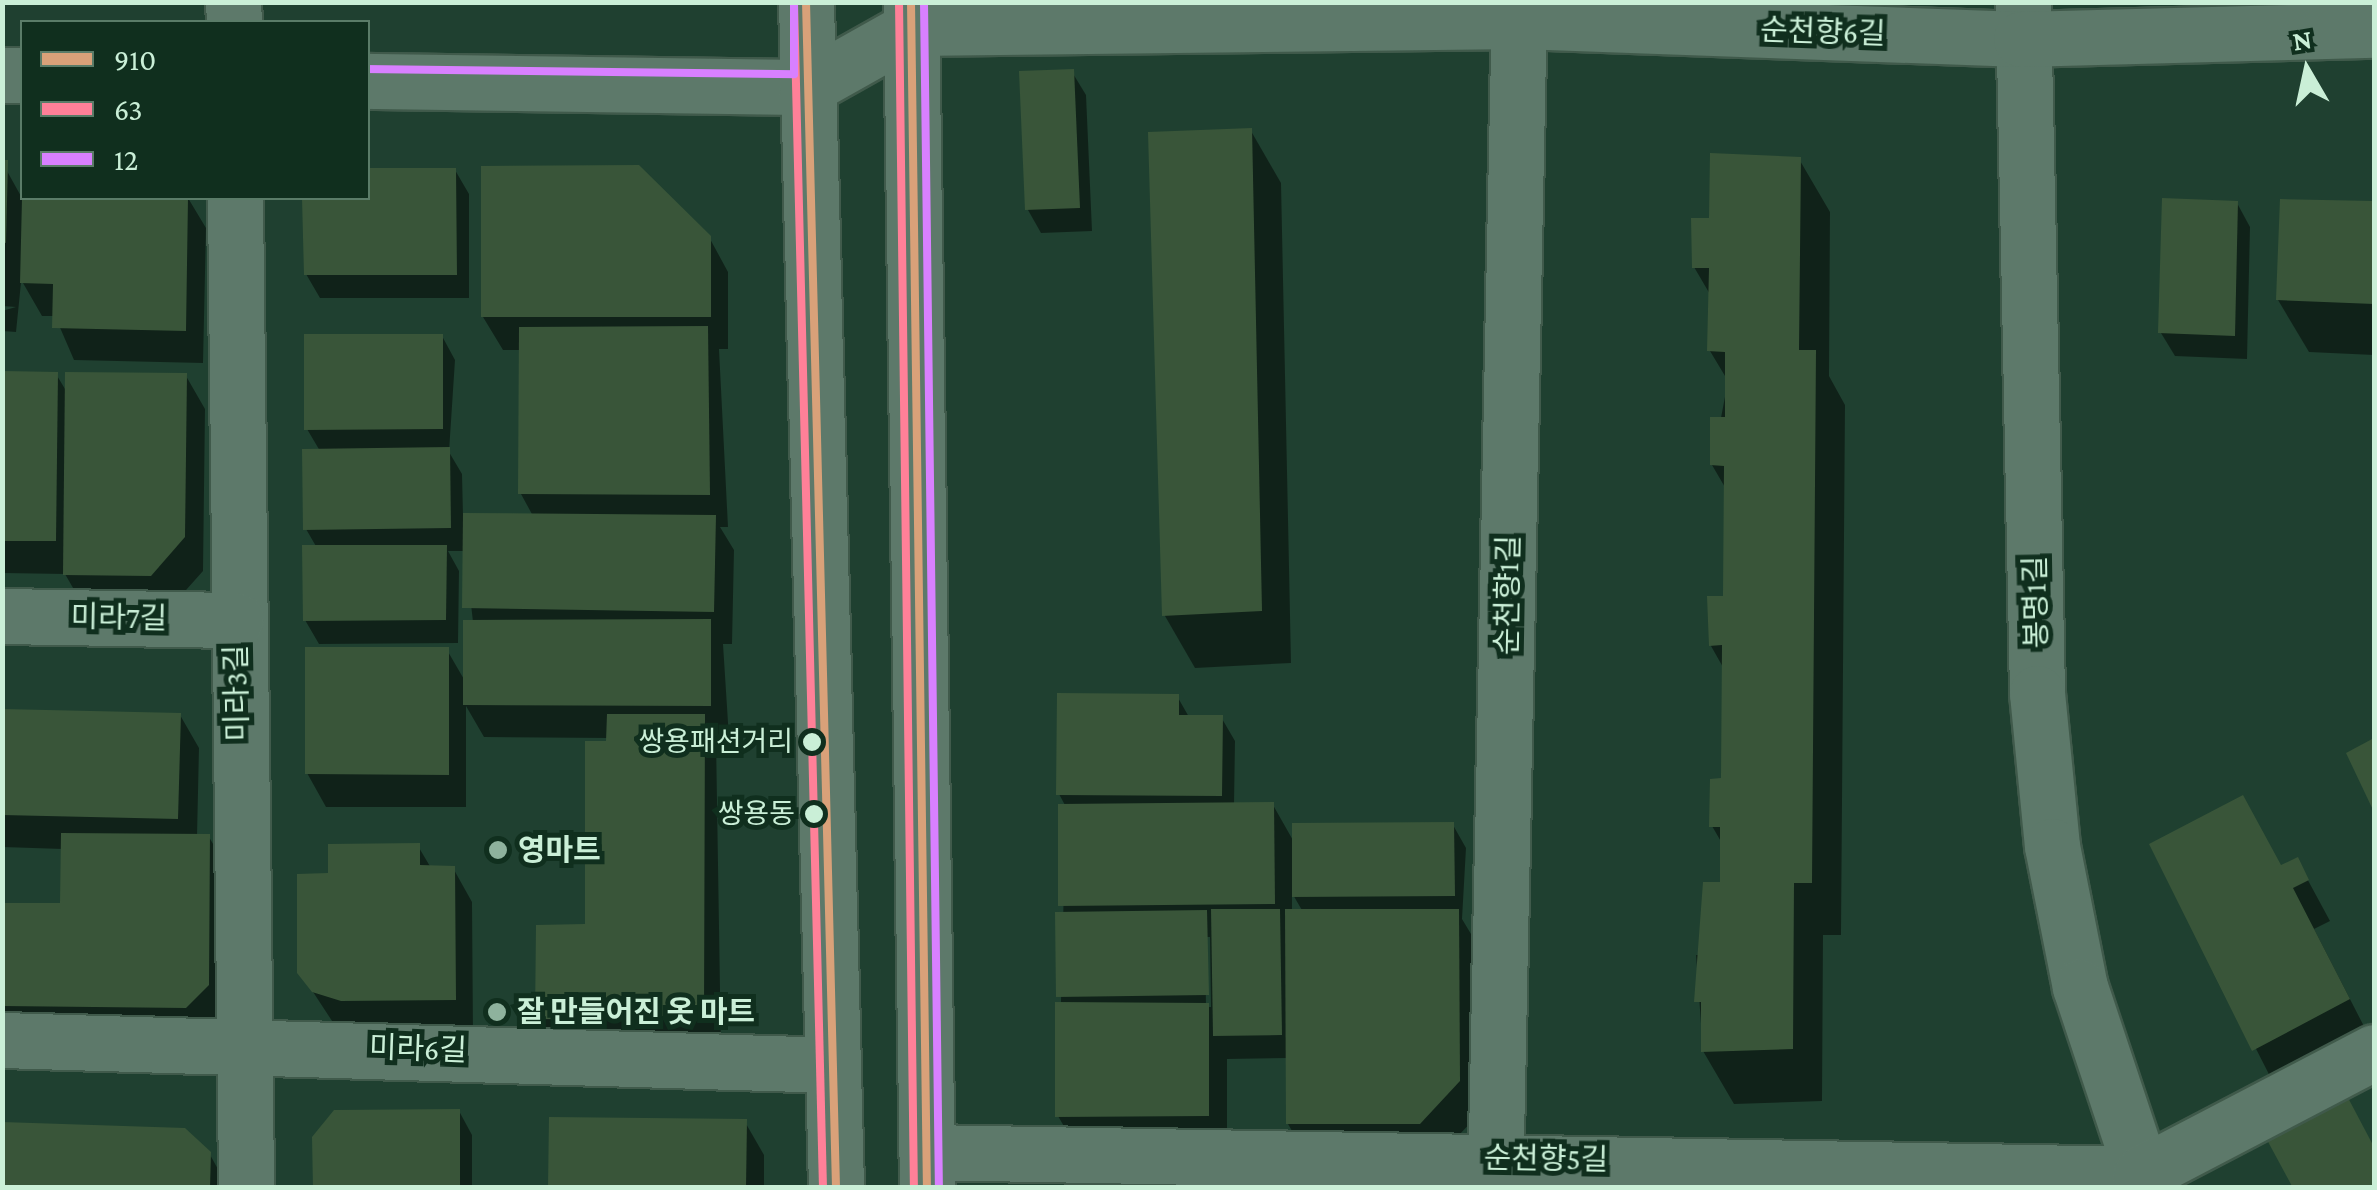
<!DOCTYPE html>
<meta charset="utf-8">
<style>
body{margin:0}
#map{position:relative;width:2377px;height:1190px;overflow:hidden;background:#1f4030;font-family:"Crimson Pro","Noto Sans KR",serif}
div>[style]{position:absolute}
.shadow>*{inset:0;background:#0007}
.building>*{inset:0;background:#395539}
.roads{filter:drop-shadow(2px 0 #405a4b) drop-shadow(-2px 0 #405a4b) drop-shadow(0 2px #405a4b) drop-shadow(0 -2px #405a4b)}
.street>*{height:55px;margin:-27.5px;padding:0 27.5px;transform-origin:27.5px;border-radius:27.5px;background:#5d796a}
.secondary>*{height:55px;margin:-27.5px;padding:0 27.5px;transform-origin:27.5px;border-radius:27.5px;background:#5d796a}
.bus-1>*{height:8px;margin:-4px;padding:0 4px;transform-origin:4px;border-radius:4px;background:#d9a179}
.bus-2>*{height:8px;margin:-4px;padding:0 4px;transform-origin:4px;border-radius:4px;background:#ff8098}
.bus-3>*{height:8px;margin:-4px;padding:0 4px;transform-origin:4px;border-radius:4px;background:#d880ff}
.dots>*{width:28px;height:28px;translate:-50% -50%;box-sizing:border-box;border:5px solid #102f1e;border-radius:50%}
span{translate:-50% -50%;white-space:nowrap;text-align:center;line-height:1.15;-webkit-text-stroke:10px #102f1e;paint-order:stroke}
.bus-label{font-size:28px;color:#caefd7}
.right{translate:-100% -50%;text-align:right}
.street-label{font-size:30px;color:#caefd7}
.poi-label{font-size:30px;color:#caefd7;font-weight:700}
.left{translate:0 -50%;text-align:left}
.frame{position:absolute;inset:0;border:5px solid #caefd7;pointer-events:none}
.legend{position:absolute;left:20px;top:20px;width:350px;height:180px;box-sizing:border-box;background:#102f1e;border:2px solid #5a7c68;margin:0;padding:12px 18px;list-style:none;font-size:30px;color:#caefd7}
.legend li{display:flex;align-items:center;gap:20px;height:50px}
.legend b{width:50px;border:2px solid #5a7c68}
.north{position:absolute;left:2257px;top:20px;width:100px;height:100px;-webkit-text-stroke:8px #102f1e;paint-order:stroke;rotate:351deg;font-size:28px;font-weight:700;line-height:40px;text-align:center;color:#caefd7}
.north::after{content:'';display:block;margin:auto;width:35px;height:45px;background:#caefd7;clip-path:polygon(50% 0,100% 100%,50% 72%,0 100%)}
</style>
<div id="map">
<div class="shadow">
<i style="clip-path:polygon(1072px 72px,1086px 95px,1092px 231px,1041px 233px,1028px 210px)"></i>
<i style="clip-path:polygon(1251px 131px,1281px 183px,1291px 663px,1195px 668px,1165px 616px)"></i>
<i style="clip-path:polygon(1799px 159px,1830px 212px,1829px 376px,1845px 405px,1841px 935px,1823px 935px,1822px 1101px,1734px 1104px,1703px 1051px,1696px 955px,1705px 955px,1722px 885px,1723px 845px,1712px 826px,1723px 780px,1724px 669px,1711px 646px,1725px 598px,1726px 489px,1712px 465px,1728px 381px,1710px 351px,1711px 296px,1694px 267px,1712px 220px)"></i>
<i style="clip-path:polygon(2px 162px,22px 198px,188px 198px,206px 228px,203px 363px,74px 360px,55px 316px,42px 316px,23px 283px,23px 263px,16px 332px,2px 331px,2px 311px,16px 307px,2px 306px)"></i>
<i style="clip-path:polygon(368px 170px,455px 170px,469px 194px,469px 298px,320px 298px,306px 274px,305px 199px,368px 198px)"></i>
<i style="clip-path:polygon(2282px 201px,2374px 203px,2374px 355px,2309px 352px,2278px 300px)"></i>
<i style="clip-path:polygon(2237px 203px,2250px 227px,2247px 359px,2175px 356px,2161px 333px)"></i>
<i style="clip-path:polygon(709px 237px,728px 272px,728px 349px,719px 349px,728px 527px,720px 527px,734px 550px,732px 644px,723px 644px,729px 738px,716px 738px,721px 1052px,557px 1052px,538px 1019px,587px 927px,609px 738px,484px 737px,466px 706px,466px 807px,326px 807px,307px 773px,447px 650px,465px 681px,473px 622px,465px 551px,448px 551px,459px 571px,458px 643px,319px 644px,305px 620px,317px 548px,306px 529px,320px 451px,307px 429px,442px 336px,455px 360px,449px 452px,462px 474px,463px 515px,533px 516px,521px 494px,521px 350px,503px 350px,483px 317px)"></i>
<i style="clip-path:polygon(2px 374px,56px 374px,68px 394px,186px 376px,205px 409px,203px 571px,170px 608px,84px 607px,65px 574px,2px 573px)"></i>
<i style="clip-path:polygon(evenodd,1177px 696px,1189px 717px,1221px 717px,1235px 741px,1234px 805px,1273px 805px,1294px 842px,1453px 825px,1466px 848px,1462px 919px,1477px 944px,1478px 1115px,1439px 1156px,1307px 1157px,1288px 1124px,1288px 1058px,1227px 1059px,1227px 1149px,1077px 1149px,1058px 1116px,1066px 807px,1059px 794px,1177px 696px,1292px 893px,1303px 912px,1292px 912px,1292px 893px,1177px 696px,1205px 937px,1210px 937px,1211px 1007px,1206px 1007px,1205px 937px)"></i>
<i style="clip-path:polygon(2px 711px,180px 715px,199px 748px,197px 837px,209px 837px,228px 870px,227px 1019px,2px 1039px,2px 905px,62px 906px,63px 849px,2px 847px)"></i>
<i style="clip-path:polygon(2152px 845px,2281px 867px,2297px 860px,2330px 921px,2314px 929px,2371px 1040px,2277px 1090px)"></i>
<i style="clip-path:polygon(418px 846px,431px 868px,453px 868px,472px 902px,473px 1033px,334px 1024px,300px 972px,331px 876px)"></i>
<i style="clip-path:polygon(459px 1111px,472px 1135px,472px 1188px,316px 1188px)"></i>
<i style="clip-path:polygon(745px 1122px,764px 1155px,764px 1188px,550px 1188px)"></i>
<i style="clip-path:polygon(209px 1153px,228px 1187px,2px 1188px)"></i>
</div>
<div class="building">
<i style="clip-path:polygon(1074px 69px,1080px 208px,1025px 210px,1019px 71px)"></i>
<i style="clip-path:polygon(1252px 128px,1262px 611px,1162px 616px,1148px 132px)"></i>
<i style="clip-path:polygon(1710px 153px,1801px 157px,1799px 350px,1816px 350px,1812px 883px,1794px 883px,1793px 1049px,1701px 1052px,1701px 1002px,1694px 1002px,1703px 882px,1720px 882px,1720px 827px,1709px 827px,1710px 779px,1721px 778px,1722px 645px,1709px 646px,1707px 596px,1723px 596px,1724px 466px,1710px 465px,1710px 417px,1725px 417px,1725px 352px,1707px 351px,1709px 268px,1692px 268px,1691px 218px,1709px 218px)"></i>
<i style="clip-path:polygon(2px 160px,8px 160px,6px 243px,2px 242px)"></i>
<i style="clip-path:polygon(639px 165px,711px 236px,711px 317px,481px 317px,481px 166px)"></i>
<i style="clip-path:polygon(368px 168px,456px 168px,457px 275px,304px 275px,302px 198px,368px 198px)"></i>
<i style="clip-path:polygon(22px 198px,188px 198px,186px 331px,52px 328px,53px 284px,20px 283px)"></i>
<i style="clip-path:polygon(2162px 198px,2238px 201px,2235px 336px,2158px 333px)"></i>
<i style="clip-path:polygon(2280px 199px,2374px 201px,2374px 304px,2276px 300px)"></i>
<i style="clip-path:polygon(708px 326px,710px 495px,518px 494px,519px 327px)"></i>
<i style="clip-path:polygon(304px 334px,443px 334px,443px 429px,304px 430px)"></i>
<i style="clip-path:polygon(2px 371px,58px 372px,56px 541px,2px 541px)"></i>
<i style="clip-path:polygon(65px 372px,187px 373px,185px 537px,151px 576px,63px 575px)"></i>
<i style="clip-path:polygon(450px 447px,451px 528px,303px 530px,302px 449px)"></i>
<i style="clip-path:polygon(463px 513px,716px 515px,714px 612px,462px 608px)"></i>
<i style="clip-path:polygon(302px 545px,447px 545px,446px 620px,303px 621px)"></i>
<i style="clip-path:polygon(711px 619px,711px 706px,463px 705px,463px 620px)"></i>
<i style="clip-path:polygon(305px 647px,449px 647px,449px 775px,305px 774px)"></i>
<i style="clip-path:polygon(1057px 693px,1179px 694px,1179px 715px,1223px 715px,1222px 796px,1056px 795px)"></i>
<i style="clip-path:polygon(2px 709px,181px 713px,178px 819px,2px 815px)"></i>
<i style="clip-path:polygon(607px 714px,705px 714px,704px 1020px,535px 1019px,536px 925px,585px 924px,585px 741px,606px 741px)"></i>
<i style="clip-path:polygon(2374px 738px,2374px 812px,2346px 753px)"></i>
<i style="clip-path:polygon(2243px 795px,2281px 865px,2298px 857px,2309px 880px,2293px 888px,2350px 999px,2252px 1051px,2149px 844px)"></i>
<i style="clip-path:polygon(1274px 802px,1275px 904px,1058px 906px,1058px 804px)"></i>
<i style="clip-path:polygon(1454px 822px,1455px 896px,1292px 897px,1292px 823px)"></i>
<i style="clip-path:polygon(61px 833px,210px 834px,209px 985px,186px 1008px,2px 1006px,2px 903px,60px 903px)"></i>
<i style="clip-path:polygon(420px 843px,420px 865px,455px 866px,456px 1000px,341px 1001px,312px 992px,297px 973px,297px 874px,328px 873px,328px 844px)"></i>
<i style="clip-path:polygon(1211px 909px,1280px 909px,1282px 1035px,1213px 1036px)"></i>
<i style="clip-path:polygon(1285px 909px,1459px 909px,1460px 1081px,1420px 1124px,1286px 1124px)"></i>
<i style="clip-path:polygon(1207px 910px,1209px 995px,1056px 997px,1055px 912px)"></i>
<i style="clip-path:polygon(1055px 1002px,1209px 1003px,1209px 1116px,1055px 1117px)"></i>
<i style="clip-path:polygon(2346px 1094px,2374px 1147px,2374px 1188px,2293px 1188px,2266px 1138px)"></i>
<i style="clip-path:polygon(460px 1109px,460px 1188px,313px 1188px,312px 1137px,334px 1110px)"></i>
<i style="clip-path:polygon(549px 1117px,747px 1119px,746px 1188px,548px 1188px)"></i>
<i style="clip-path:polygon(2px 1122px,185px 1128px,211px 1152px,210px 1188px,2px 1188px)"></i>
<i style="clip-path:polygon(1108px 1180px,1249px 1180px,1249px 1188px,1108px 1188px)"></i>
</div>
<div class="roads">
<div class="street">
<i style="left:233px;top:2px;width:20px;rotate:87deg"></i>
<i style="left:2023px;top:2px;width:691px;rotate:88.84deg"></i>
<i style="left:2037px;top:693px;width:154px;rotate:84.4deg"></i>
<i style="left:2052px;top:846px;width:144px;rotate:78.8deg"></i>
<i style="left:2080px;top:987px;width:212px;rotate:71.6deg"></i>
<i style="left:2px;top:75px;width:20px"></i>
<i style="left:368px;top:81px;width:439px;rotate:0.8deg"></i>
<i style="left:807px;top:87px;width:120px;rotate:-29.3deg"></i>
<i style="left:912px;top:28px;width:608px;rotate:-0.66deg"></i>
<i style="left:1520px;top:21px;width:501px;rotate:2.06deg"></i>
<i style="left:2021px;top:39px;width:353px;rotate:-1.5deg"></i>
<i style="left:235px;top:198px;width:990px;rotate:89.36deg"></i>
<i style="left:2px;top:616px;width:234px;rotate:1deg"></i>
<i style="left:2px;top:1040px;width:831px;rotate:1.72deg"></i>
<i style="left:927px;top:1152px;width:1214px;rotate:1.04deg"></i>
<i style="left:2141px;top:1174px;width:263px;rotate:-27.6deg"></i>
<i style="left:1495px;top:1188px;width:1186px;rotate:-88.84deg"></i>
</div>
<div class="secondary">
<i style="left:806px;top:2px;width:1186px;rotate:88.55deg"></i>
<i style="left:911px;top:2px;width:1186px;rotate:89.23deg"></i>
</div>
</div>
<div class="bus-1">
<i style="left:806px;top:2px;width:1186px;rotate:88.55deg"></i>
<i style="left:911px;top:2px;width:1186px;rotate:89.23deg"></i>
</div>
<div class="bus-2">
<i style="left:794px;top:2px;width:1186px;rotate:88.6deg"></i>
<i style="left:899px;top:2px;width:1186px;rotate:89.28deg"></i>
</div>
<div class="bus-3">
<i style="left:924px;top:2px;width:1186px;rotate:89.28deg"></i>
<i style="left:368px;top:69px;width:426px;rotate:0.7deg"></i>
<i style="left:794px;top:74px;width:72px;rotate:-90deg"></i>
</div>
<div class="dots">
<i style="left:812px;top:742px;background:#caefd7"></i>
<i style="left:814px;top:814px;background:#caefd7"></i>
<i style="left:498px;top:850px;background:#8eb29d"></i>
<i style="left:497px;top:1012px;background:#8eb29d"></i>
</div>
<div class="bus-label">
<span class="right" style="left:793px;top:742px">쌍용패션거리</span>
<span class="right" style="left:795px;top:814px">쌍용동</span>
</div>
<div class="street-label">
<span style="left:1823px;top:32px;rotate:2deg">순천향6길</span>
<span style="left:1508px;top:595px;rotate:-89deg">순천향1길</span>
<span style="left:2036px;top:602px;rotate:-91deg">봉명1길</span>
<span style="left:119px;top:618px;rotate:1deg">미라7길</span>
<span style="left:237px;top:693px;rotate:-91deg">미라3길</span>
<span style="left:418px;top:1049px;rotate:2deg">미라6길</span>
<span style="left:1546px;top:1159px;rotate:1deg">순천향5길</span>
</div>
<div class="poi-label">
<span class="left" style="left:518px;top:850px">영마트</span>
<span class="left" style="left:517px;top:1012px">잘 만들어진 옷 마트</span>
</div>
<div class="frame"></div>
<ul class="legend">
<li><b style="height:12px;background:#d9a179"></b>910</li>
<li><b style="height:12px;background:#ff8098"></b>63</li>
<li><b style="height:12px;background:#d880ff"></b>12</li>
</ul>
<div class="north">N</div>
</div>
